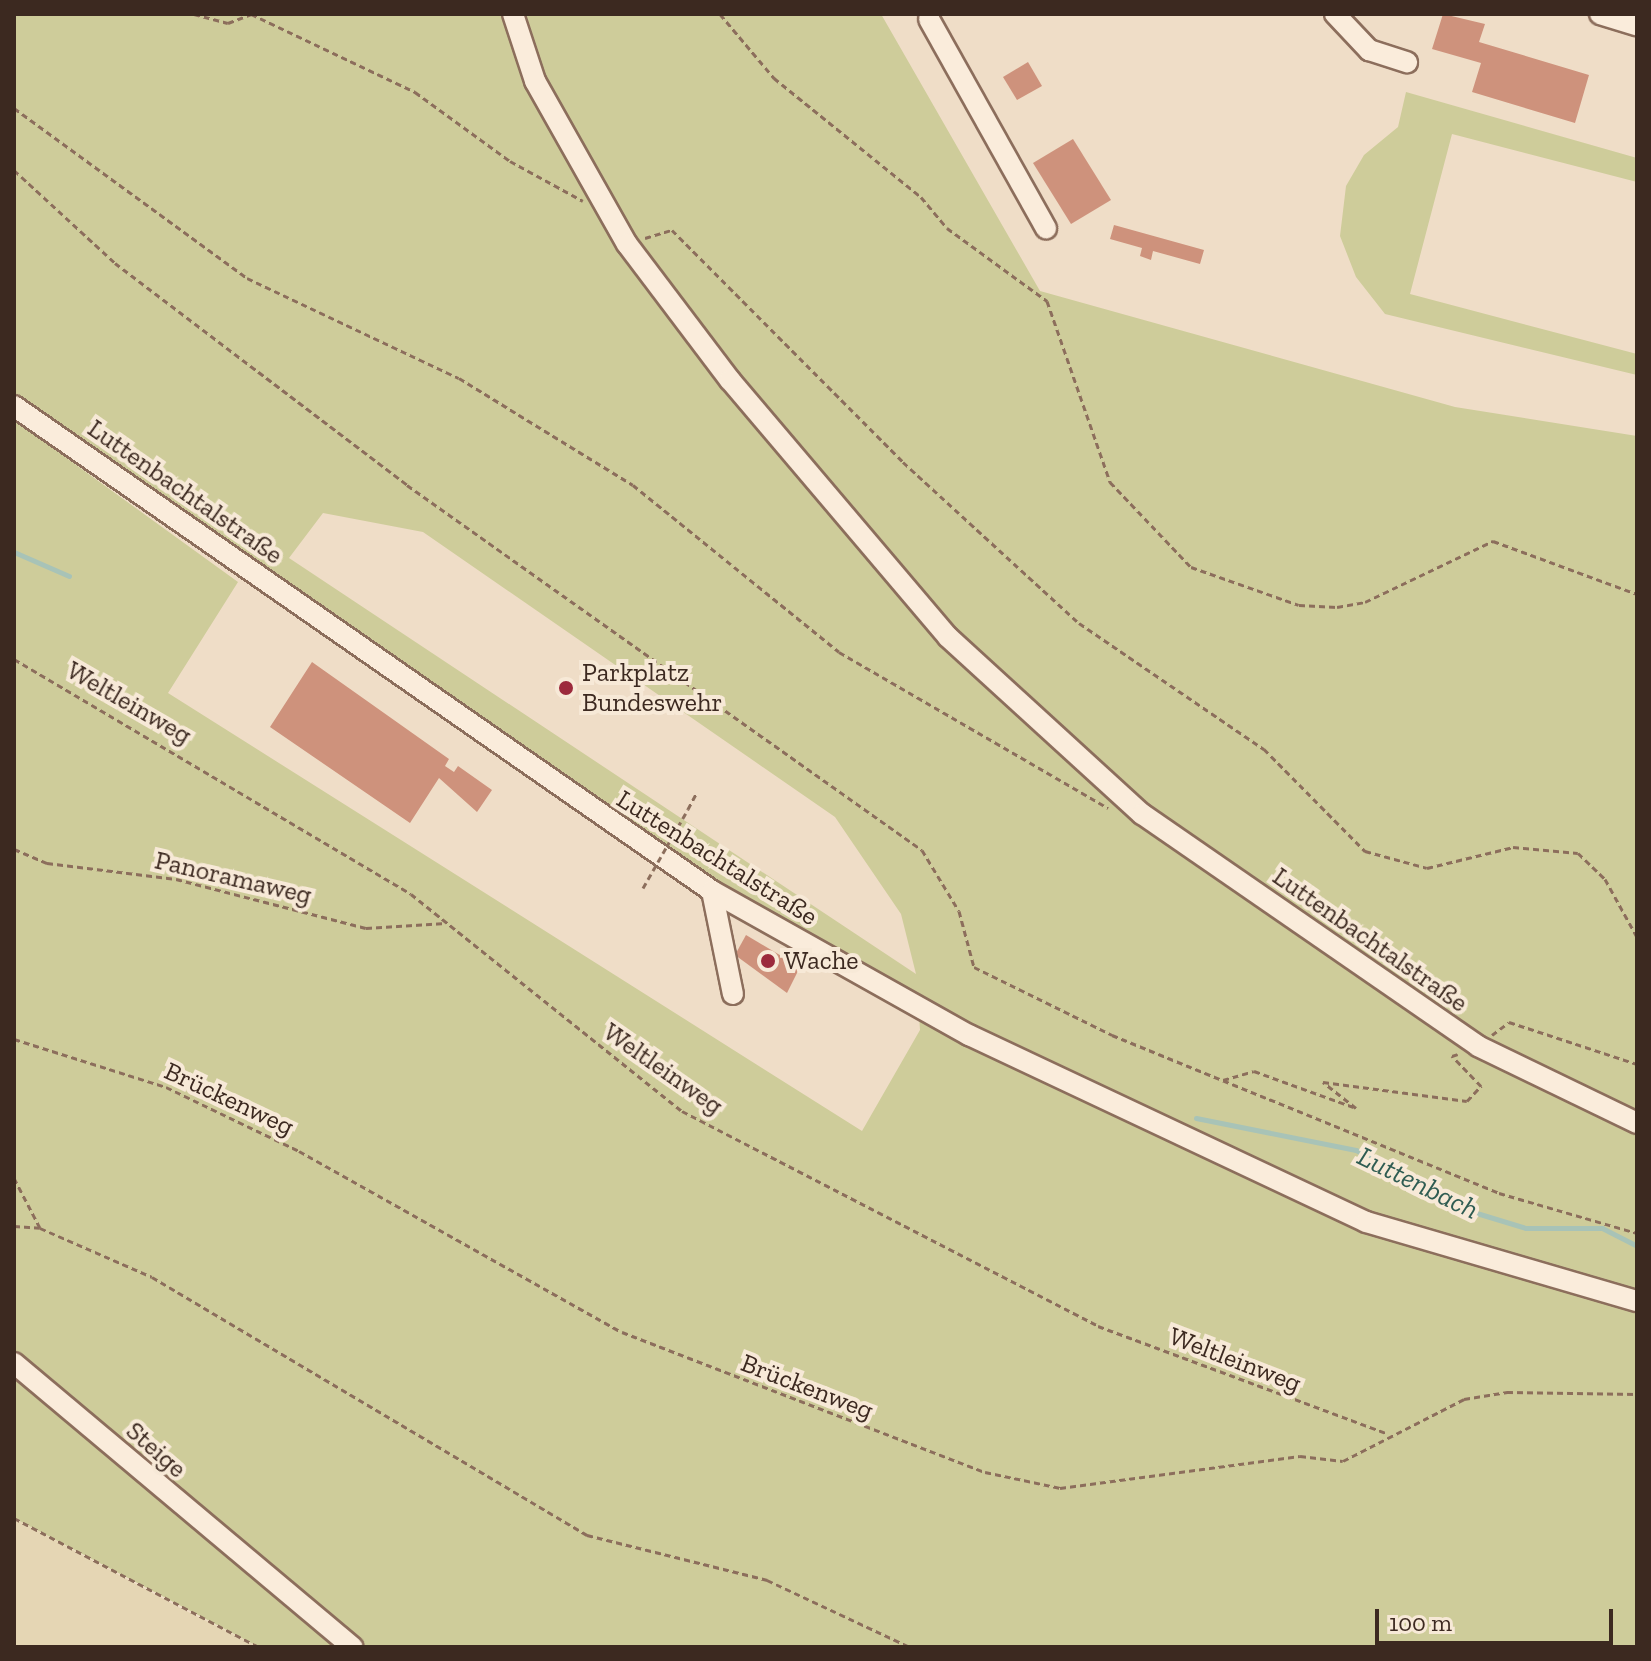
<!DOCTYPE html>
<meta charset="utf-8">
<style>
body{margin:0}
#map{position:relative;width:1651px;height:1661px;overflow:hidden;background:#efddc7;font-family:"Zilla Slab",serif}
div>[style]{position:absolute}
.farmland>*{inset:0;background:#e5d6b4}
.green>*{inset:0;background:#cecc9a}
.stream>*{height:5px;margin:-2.5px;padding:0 2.5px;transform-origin:2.5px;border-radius:2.5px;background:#a8c3b7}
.building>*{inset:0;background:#ce927c}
.path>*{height:3px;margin-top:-1.5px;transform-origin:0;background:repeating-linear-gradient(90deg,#8c6e5c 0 6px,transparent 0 10px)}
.roads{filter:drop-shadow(2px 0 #8c6e5c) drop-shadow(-2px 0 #8c6e5c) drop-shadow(0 2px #8c6e5c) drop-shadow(0 -2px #8c6e5c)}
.minor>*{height:20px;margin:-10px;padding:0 10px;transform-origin:10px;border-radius:10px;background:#faecdb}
.path-bridge>*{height:3px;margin-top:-1.5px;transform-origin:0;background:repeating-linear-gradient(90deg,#8c6e5c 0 6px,transparent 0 10px)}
.dots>*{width:22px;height:22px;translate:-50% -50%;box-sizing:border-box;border:4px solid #f7e9d7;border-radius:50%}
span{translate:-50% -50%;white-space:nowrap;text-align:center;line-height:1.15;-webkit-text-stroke:8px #f7e9d7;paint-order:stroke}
.street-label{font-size:26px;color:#3c2920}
.poi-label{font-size:26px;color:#3c2920}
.left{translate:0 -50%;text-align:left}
.water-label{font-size:28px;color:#2f5c52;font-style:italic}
.frame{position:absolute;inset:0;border:16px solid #3c2920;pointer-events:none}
.scale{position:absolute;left:1375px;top:1609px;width:238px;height:36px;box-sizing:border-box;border:4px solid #3c2920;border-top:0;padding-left:10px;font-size:24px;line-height:28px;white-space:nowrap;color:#3c2920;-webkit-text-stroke:6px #f7e9d7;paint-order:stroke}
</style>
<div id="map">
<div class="farmland">
<i style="clip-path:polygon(14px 1518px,180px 1608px,259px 1647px,14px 1647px)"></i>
</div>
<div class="green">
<i style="clip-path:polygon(evenodd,14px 14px,881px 14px,1040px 291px,1455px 407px,1637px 436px,1637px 1647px,259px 1647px,14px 1518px,14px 420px,238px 582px,168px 693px,862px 1131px,920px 1030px,918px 1001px,778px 920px,545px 765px,14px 393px,14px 14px,323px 513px,423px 532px,835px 817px,901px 914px,916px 974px,289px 558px,323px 513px)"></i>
<i style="clip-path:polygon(1406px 92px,1637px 158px,1637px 182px,1452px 134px,1410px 294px,1637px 354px,1637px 375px,1385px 314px,1356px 277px,1340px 236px,1346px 186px,1364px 155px,1398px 127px)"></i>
</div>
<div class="stream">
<i style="left:14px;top:552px;width:60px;rotate:23.6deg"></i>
<i style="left:1196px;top:1118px;width:163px;rotate:11.3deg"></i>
<i style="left:1356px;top:1150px;width:119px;rotate:29.1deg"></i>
<i style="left:1460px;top:1208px;width:69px;rotate:16.9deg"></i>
<i style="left:1526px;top:1228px;width:76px"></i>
<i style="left:1602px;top:1228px;width:39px;rotate:27deg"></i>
</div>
<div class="building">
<i style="clip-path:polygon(1443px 14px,1485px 24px,1479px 42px,1589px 75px,1575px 123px,1472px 92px,1481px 63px,1432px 49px)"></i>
<i style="clip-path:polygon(1028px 62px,1042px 86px,1017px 100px,1003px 77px)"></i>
<i style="clip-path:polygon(1073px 139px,1111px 200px,1071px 224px,1033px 163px)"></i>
<i style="clip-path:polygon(1114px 225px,1204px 250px,1200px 264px,1153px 251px,1151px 260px,1140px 256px,1142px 248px,1110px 239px)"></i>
<i style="clip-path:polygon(312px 662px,449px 759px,445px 766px,454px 772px,458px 766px,492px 790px,477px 812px,439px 778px,410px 823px,270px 727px)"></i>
<i style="clip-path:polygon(746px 935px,800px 967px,787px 993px,735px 955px)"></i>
</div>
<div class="path">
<i style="left:194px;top:14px;width:35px;rotate:15deg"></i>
<i style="left:228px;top:23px;width:25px;rotate:-21deg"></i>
<i style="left:251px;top:14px;width:182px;rotate:25.4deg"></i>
<i style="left:415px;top:92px;width:117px;rotate:36deg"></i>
<i style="left:510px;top:161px;width:83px;rotate:28.7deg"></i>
<i style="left:720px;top:14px;width:84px;rotate:49.8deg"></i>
<i style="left:774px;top:78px;width:189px;rotate:39deg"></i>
<i style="left:921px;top:197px;width:40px;rotate:50deg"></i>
<i style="left:947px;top:228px;width:124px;rotate:36.1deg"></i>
<i style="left:1047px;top:301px;width:192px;rotate:70.8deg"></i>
<i style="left:1110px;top:482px;width:117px;rotate:46.4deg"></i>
<i style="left:1191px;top:567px;width:114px;rotate:19.4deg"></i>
<i style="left:1299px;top:605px;width:38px;rotate:3deg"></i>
<i style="left:1337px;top:607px;width:28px;rotate:-10deg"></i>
<i style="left:1365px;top:602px;width:142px;rotate:-25.5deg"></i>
<i style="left:1493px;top:541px;width:153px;rotate:20.2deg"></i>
<i style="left:14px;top:108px;width:288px;rotate:36.1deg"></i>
<i style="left:247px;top:278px;width:234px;rotate:25.3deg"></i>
<i style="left:459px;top:378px;width:204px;rotate:31.6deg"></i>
<i style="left:633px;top:485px;width:265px;rotate:39deg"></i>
<i style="left:839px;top:652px;width:311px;rotate:30.1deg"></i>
<i style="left:14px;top:170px;width:137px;rotate:42.6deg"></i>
<i style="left:115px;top:263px;width:367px;rotate:37.2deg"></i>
<i style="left:407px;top:485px;width:631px;rotate:35.33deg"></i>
<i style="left:922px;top:850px;width:71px;rotate:58.8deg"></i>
<i style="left:959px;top:911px;width:58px;rotate:75deg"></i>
<i style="left:974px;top:967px;width:154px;rotate:26.2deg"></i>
<i style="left:1112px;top:1035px;width:418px;rotate:22.2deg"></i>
<i style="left:1499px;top:1193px;width:144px;rotate:16.2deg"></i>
<i style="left:645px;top:238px;width:28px;rotate:-17deg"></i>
<i style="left:672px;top:230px;width:327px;rotate:45.1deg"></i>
<i style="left:903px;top:462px;width:239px;rotate:42.5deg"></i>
<i style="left:1079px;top:623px;width:224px;rotate:34.3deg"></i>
<i style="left:1264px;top:749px;width:144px;rotate:45.3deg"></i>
<i style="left:1365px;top:851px;width:64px;rotate:15.3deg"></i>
<i style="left:1427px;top:868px;width:89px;rotate:-13.7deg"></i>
<i style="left:1513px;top:847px;width:65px;rotate:5.3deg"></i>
<i style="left:1578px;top:853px;width:37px;rotate:44deg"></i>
<i style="left:1605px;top:879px;width:66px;rotate:61.1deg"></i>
<i style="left:14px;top:659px;width:461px;rotate:30.6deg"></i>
<i style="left:411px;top:894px;width:347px;rotate:38.7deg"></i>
<i style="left:682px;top:1111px;width:468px;rotate:27.3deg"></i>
<i style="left:1098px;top:1326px;width:309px;rotate:20.4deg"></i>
<i style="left:688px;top:809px;width:17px;rotate:-62deg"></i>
<i style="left:14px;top:849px;width:36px;rotate:23deg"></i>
<i style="left:47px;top:863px;width:130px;rotate:7.1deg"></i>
<i style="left:176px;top:879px;width:196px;rotate:14.5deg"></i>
<i style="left:366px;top:928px;width:80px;rotate:-3.6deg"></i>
<i style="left:1492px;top:1035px;width:21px;rotate:-37deg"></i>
<i style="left:1509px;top:1022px;width:135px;rotate:18.2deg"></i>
<i style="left:14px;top:1039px;width:159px;rotate:17.5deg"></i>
<i style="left:166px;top:1087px;width:148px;rotate:25.7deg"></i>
<i style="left:299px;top:1151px;width:370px;rotate:29.3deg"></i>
<i style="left:622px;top:1332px;width:389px;rotate:21.1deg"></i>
<i style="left:985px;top:1472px;width:77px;rotate:12deg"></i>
<i style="left:1060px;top:1488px;width:242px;rotate:-7.6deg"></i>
<i style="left:1300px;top:1456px;width:43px;rotate:6.6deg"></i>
<i style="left:1343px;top:1461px;width:136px;rotate:-27.1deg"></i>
<i style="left:1464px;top:1399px;width:44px;rotate:-9.2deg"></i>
<i style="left:1507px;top:1392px;width:130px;rotate:0.9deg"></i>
<i style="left:1223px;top:1080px;width:32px;rotate:-16deg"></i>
<i style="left:1254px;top:1071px;width:109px;rotate:19.9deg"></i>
<i style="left:1356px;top:1108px;width:42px;rotate:-141.8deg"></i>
<i style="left:1323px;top:1082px;width:145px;rotate:7.5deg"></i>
<i style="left:1467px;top:1101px;width:21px;rotate:-47deg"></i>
<i style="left:1481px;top:1086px;width:42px;rotate:-134deg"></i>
<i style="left:1452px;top:1056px;width:6px;rotate:-18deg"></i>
<i style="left:14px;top:1178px;width:56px;rotate:62.5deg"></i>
<i style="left:14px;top:1226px;width:26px;rotate:4deg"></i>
<i style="left:40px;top:1228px;width:122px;rotate:23.6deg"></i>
<i style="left:152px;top:1277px;width:506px;rotate:30.67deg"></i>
<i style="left:587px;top:1535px;width:186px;rotate:14deg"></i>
<i style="left:767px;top:1580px;width:158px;rotate:25.1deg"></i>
<i style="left:14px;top:1518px;width:277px;rotate:27.8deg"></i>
</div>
<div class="roads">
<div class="minor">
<i style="left:513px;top:14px;width:71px;rotate:71.8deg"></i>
<i style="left:535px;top:81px;width:187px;rotate:60.6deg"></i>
<i style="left:627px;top:244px;width:171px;rotate:52.9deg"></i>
<i style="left:730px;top:380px;width:337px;rotate:49.7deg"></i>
<i style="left:948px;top:637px;width:263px;rotate:42.4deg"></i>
<i style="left:1142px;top:814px;width:408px;rotate:34.6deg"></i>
<i style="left:1478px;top:1046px;width:177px;rotate:25.8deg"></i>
<i style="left:1335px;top:14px;width:50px;rotate:46.6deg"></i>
<i style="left:1369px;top:50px;width:40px;rotate:18deg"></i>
<i style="left:1600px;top:14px;width:39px;rotate:17deg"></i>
<i style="left:929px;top:19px;width:240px;rotate:60.8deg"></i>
<i style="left:14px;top:406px;width:850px;rotate:34.79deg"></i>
<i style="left:712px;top:891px;width:295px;rotate:29.3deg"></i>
<i style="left:969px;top:1035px;width:439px;rotate:25.2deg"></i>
<i style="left:1366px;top:1222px;width:282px;rotate:16.3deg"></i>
<i style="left:712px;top:891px;width:105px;rotate:78.5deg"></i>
<i style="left:14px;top:1363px;width:442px;rotate:40deg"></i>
</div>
</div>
<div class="path-bridge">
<i style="left:643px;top:888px;width:91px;rotate:-60.3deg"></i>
</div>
<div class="dots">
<i style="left:566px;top:688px;background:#9c2a3c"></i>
<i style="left:768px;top:961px;background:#9c2a3c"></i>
</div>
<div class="street-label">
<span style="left:185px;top:492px;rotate:35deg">Luttenbachtalstraße</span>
<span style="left:129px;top:703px;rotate:30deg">Weltleinweg</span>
<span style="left:717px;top:858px;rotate:32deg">Luttenbachtalstraße</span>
<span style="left:233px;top:878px;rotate:13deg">Panoramaweg</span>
<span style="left:1370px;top:940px;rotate:35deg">Luttenbachtalstraße</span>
<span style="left:663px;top:1069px;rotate:35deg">Weltleinweg</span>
<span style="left:229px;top:1099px;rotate:25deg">Brückenweg</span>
<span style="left:1235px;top:1360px;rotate:21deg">Weltleinweg</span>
<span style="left:807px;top:1387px;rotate:21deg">Brückenweg</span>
<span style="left:156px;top:1450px;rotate:41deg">Steige</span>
</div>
<div class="poi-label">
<span class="left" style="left:582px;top:688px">Parkplatz<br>Bundeswehr</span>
<span class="left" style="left:784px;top:961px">Wache</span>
</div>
<div class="water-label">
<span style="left:1418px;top:1183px;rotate:26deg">Luttenbach</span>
</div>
<div class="frame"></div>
<div class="scale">100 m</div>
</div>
